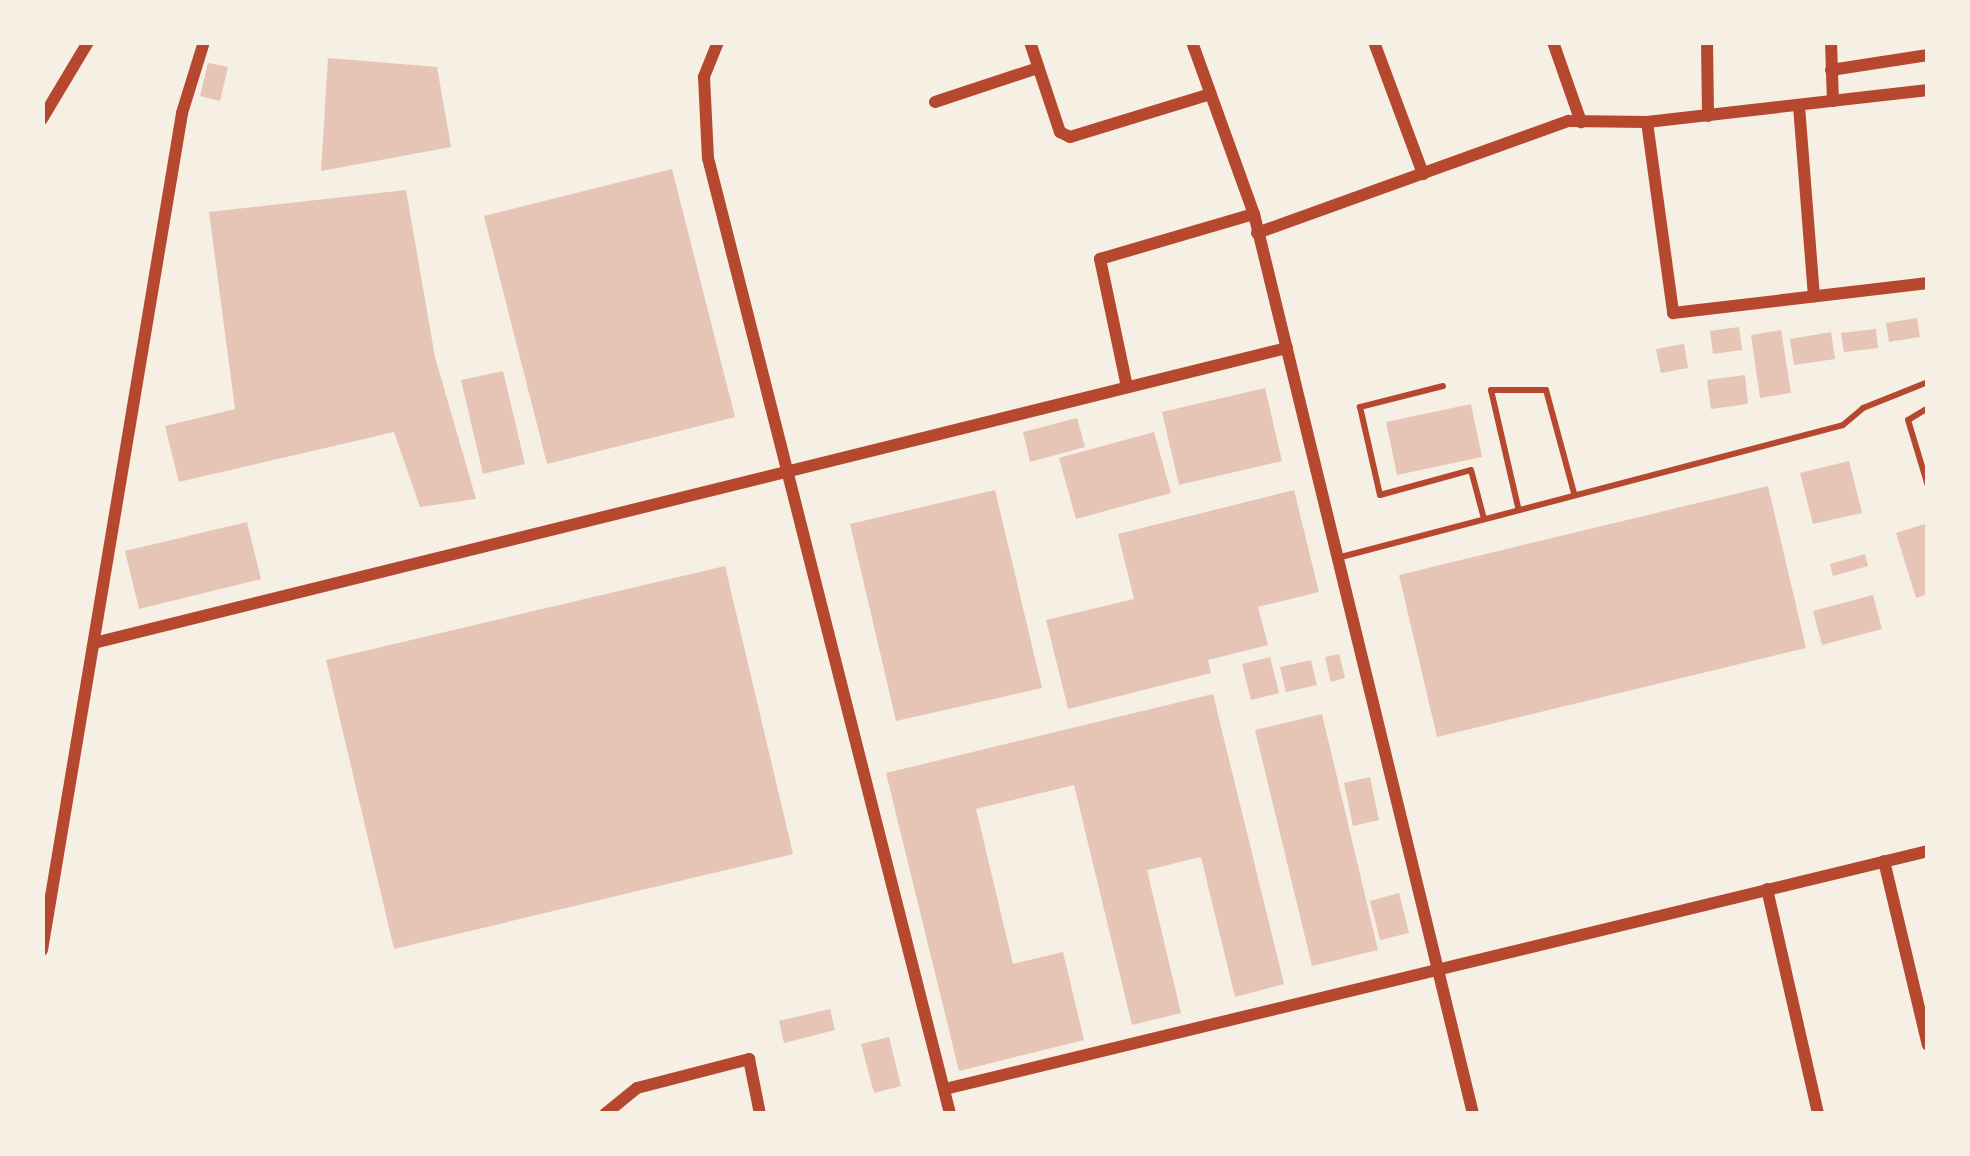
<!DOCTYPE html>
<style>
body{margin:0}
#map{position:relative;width:1970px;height:1156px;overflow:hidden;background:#f6efe4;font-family:"Archivo Narrow",sans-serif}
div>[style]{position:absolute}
.building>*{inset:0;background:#e6c5b7}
.service>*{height:6px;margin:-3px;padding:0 3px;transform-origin:3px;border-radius:3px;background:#b5482f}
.minor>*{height:12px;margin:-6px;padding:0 6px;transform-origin:6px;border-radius:6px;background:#b5482f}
span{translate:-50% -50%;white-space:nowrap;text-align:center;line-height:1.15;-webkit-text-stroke:10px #f6efe4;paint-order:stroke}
.frame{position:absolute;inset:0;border:45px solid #f6efe4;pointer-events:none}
</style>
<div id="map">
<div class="building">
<i style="clip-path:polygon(328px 58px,437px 67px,451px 147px,321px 171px)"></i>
<i style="clip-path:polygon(208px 63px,228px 67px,220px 101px,200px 96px)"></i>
<i style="clip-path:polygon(672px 169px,735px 417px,547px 464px,484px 216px)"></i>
<i style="clip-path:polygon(406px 190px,435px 357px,476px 499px,420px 507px,394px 432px,179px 482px,165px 426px,235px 409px,209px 212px)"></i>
<i style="clip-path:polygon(1917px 318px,1920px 337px,1889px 342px,1886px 323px)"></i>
<i style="clip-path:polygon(1739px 327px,1742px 350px,1713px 354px,1710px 331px)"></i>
<i style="clip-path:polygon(1876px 329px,1878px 348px,1844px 352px,1841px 333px)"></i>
<i style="clip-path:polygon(1781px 330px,1791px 393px,1760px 398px,1751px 335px)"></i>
<i style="clip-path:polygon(1831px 332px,1835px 359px,1794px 365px,1790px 339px)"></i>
<i style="clip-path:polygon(1684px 344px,1688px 368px,1661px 373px,1656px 349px)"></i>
<i style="clip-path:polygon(503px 371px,525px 464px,483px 474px,461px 380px)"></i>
<i style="clip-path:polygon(1745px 375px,1748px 404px,1711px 409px,1707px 380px)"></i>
<i style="clip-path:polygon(1265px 388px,1282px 461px,1179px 485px,1162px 412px)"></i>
<i style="clip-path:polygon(1471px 404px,1482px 457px,1397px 475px,1386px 422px)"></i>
<i style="clip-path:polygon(1077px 418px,1085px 447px,1030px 462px,1023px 432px)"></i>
<i style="clip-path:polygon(1154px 432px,1171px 493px,1076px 519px,1059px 458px)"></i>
<i style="clip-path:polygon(1849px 461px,1862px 513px,1813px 524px,1800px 473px)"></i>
<i style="clip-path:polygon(1768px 486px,1806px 648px,1437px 737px,1399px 575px)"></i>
<i style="clip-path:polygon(995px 490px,1042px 688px,896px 721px,850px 524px)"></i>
<i style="clip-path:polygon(1294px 490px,1319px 592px,1258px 607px,1268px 645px,1208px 660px,1211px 673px,1068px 709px,1046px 620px,1134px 599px,1118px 534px)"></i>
<i style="clip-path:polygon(247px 522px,261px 579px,139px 609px,125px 551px)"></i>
<i style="clip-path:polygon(1928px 523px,1928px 594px,1916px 598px,1896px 533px)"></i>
<i style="clip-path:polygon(1865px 554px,1868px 566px,1833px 576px,1830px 564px)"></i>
<i style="clip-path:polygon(725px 566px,793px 854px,394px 949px,326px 660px)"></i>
<i style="clip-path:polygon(1873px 595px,1882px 629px,1822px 645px,1813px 611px)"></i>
<i style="clip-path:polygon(1339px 654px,1345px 678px,1331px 682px,1325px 657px)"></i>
<i style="clip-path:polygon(1270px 657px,1279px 693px,1251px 700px,1242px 664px)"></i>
<i style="clip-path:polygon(1311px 660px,1317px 685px,1286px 692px,1280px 667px)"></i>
<i style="clip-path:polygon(1213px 694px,1284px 984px,1235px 997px,1201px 857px,1147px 870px,1181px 1013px,1132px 1025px,1074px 785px,976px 809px,1013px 964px,1063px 952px,1084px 1040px,959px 1071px,886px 773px)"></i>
<i style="clip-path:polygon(1322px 714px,1378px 950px,1312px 966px,1255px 730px)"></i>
<i style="clip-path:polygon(1370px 777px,1379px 820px,1353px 826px,1344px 783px)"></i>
<i style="clip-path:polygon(1399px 893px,1409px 933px,1380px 940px,1370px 901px)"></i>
<i style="clip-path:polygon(830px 1009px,835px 1030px,784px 1043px,779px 1021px)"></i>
<i style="clip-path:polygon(889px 1037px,901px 1086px,874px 1093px,861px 1044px)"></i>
</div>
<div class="service">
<i style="left:1443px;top:386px;width:86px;rotate:165.8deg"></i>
<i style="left:1360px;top:407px;width:90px;rotate:77.2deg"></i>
<i style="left:1380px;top:495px;width:94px;rotate:-15.4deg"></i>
<i style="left:1471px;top:470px;width:47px;rotate:75.1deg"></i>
<i style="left:1928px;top:408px;width:23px;rotate:149deg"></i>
<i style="left:1908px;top:420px;width:69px;rotate:73.1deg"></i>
<i style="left:1518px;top:507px;width:120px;rotate:-103deg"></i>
<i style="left:1491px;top:390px;width:55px"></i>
<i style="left:1546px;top:390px;width:107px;rotate:74.8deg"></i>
<i style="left:1341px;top:557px;width:519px;rotate:-14.73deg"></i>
<i style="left:1843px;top:425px;width:26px;rotate:-40deg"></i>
<i style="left:1863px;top:408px;width:70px;rotate:-21.8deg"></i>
</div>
<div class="minor">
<i style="left:718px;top:42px;width:38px;rotate:112deg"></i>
<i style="left:704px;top:77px;width:81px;rotate:87.2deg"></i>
<i style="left:708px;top:158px;width:986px;rotate:75.79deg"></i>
<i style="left:1030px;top:42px;width:95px;rotate:71.6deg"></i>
<i style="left:1060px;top:132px;width:11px;rotate:27deg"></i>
<i style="left:1070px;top:137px;width:147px;rotate:-17deg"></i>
<i style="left:1192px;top:42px;width:183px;rotate:70.2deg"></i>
<i style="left:1254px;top:214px;width:926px;rotate:76.32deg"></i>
<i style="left:1374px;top:42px;width:141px;rotate:69.6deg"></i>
<i style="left:1553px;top:42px;width:85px;rotate:70.7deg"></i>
<i style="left:1707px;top:42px;width:74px;rotate:89.2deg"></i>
<i style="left:1831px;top:42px;width:59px;rotate:88.1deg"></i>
<i style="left:1831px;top:70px;width:98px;rotate:-8.8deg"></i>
<i style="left:935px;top:102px;width:108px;rotate:-18.3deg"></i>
<i style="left:1799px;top:106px;width:191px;rotate:85.5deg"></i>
<i style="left:42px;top:119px;width:90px;rotate:-59.1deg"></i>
<i style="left:1647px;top:122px;width:193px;rotate:82.2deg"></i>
<i style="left:1673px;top:313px;width:257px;rotate:-6.7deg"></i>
<i style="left:1257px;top:233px;width:331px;rotate:-19.8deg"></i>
<i style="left:1568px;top:121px;width:79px;rotate:0.7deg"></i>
<i style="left:1647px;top:122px;width:283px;rotate:-6.5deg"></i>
<i style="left:1127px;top:387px;width:131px;rotate:-101.9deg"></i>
<i style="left:1100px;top:259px;width:160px;rotate:-16.3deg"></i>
<i style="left:94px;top:643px;width:1229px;rotate:-13.89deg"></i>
<i style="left:1884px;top:861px;width:189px;rotate:76.6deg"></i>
<i style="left:1767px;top:889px;width:231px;rotate:77.2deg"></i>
<i style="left:42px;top:950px;width:849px;rotate:-80.5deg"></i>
<i style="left:182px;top:113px;width:74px;rotate:-72.8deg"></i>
<i style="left:945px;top:1089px;width:1011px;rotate:-13.61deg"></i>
<i style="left:605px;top:1114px;width:41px;rotate:-39.1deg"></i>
<i style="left:637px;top:1088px;width:116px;rotate:-14.5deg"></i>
<i style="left:749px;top:1059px;width:56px;rotate:78.7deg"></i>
</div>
<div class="frame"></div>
</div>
